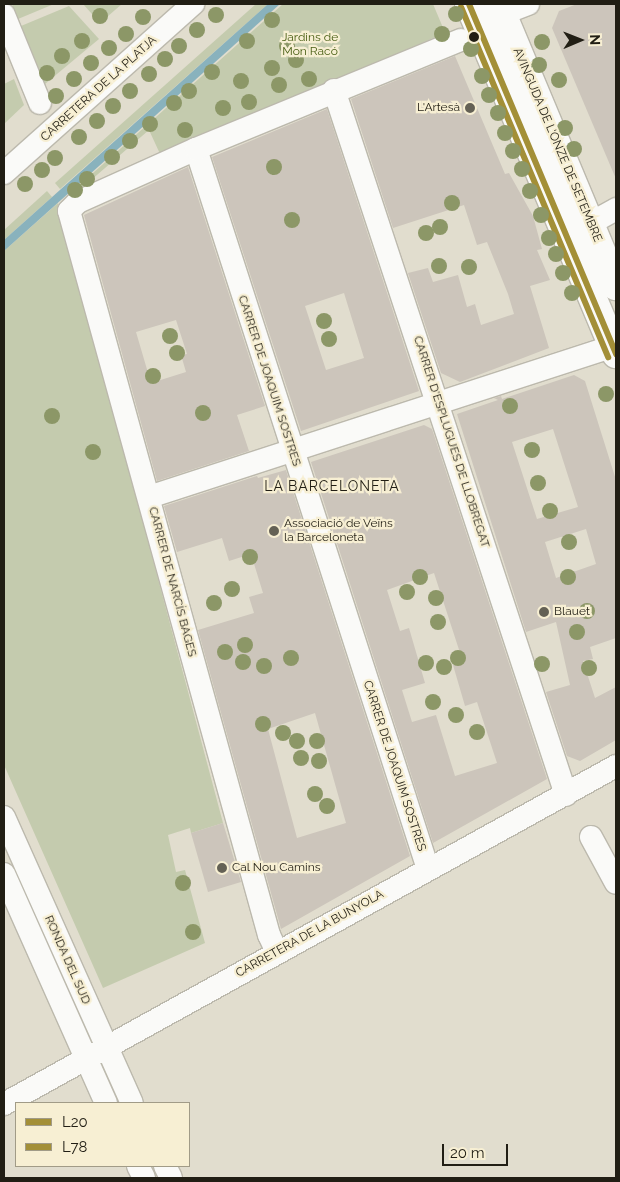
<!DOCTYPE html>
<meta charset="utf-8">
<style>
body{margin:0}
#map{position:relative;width:620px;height:1182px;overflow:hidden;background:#e1ddce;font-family:Raleway,sans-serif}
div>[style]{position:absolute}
.green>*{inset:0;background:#c4cbae}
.water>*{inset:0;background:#89b2bd}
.building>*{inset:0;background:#ccc5bb}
.roads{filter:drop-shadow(1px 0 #bcb9ad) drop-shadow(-1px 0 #bcb9ad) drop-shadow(0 1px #bcb9ad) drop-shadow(0 -1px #bcb9ad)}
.minor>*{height:22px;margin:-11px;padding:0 11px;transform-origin:11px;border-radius:11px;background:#fafaf8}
.major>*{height:28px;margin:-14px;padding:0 14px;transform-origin:14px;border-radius:14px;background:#fafaf8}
.bus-1>*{height:6px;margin:-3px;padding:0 3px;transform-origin:3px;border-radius:3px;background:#a38f37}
.bus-2>*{height:6px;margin:-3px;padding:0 3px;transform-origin:3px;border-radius:3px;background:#a38f37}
.trees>*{width:16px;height:16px;margin:-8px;border-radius:50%;background:#8c9767}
.dots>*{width:14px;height:14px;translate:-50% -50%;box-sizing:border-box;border:2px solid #f7efd3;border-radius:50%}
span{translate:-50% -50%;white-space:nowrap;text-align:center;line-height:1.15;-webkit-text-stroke:4.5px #f7efd3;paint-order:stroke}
.park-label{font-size:12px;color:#475d12}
.street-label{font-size:12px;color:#211e14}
.poi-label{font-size:12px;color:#211e14}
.right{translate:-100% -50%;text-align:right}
.left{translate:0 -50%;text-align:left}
.neighbourhood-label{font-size:14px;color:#211e14;letter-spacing:1px}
.frame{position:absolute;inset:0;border:5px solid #211e14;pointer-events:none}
.legend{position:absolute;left:15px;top:1102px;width:175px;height:65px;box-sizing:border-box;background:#f7efd3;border:1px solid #a19b87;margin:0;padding:6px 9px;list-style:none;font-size:15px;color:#211e14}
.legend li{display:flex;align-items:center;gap:10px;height:25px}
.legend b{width:25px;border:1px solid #a19b87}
.north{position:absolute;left:555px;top:15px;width:50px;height:50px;-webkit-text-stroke:4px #f7efd3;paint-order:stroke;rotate:89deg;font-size:14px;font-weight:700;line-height:20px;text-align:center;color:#211e14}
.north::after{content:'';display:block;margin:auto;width:18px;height:22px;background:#211e14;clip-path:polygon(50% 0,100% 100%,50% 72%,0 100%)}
.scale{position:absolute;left:442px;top:1144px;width:66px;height:22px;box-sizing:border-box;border:2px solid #211e14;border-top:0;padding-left:6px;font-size:15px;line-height:18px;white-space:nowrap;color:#211e14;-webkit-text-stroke:4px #f7efd3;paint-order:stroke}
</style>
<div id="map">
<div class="green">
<i style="clip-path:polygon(12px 4px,54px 4px,18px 19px)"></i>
<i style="clip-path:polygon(83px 4px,122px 4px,100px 23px)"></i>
<i style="clip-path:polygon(256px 4px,268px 4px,60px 189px,55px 183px)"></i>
<i style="clip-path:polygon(283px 4px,433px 4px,449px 42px,442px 43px,438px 36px,161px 156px,149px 130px,68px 200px,66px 197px)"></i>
<i style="clip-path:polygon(69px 6px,99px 39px,45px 84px,21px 26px)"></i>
<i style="clip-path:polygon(14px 79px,24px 105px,4px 124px,4px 84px)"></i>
<i style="clip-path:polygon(47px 191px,52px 197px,4px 240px,4px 230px)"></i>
<i style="clip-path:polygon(58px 203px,223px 823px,191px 833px,190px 828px,168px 835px,176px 872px,185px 870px,205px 943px,103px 988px,4px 765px,4px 251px)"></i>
</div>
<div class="water">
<i style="clip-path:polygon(268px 4px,280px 4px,4px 251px,4px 240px)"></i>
</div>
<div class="building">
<i style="clip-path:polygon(577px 4px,616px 4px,616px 179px,552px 28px,559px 11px)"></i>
<i style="clip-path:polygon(455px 56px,505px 174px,509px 173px,533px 216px,542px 249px,537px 250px,550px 280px,530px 286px,549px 348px,460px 382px,441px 373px,408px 273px,428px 268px,433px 282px,458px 275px,467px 307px,475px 304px,481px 325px,514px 314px,508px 294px,487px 242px,477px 245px,464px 205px,393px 228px,351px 99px)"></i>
<i style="clip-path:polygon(evenodd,327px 109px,419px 391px,301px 431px,212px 157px,327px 109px,344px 293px,364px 358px,326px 370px,305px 306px,344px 293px)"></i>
<i style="clip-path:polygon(evenodd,188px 167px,265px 406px,237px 415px,249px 451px,157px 481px,84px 215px,188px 167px,176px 320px,187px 354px,181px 355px,186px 372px,151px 383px,136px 332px,176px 320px)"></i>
<i style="clip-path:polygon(evenodd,574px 375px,585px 381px,616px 480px,616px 638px,590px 647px,593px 659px,583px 661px,595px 698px,616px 687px,616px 740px,580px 761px,567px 756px,546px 692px,570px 685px,556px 622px,526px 632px,457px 414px,498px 400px,494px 398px,501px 396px,502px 399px,574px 375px,553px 429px,578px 507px,537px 519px,512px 442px,553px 429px,574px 375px,586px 529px,596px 564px,556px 578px,545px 542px,586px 529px)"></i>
<i style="clip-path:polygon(evenodd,424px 425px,432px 429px,547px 779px,433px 843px,311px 462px,424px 425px,434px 573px,463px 662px,453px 665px,465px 706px,477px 702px,497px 763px,455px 776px,436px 715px,412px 722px,402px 690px,425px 683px,409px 628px,400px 631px,387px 590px,434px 573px)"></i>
<i style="clip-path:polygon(evenodd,286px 470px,410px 856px,281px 929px,198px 630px,254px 613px,249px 597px,263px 593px,251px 554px,229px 561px,222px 538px,177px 552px,164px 506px,257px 476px,258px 478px,286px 470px,315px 713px,346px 823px,297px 838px,268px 729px,315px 713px)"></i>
<i style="clip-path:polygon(223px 823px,241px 882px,208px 892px,191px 833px)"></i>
</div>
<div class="roads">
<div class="minor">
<i style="left:502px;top:14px;width:28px;rotate:-21deg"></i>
<i style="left:4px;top:15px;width:95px;rotate:67.8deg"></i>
<i style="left:334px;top:90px;width:742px;rotate:71.78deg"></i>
<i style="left:196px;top:149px;width:756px;rotate:72.14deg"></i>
<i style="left:4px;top:173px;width:254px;rotate:-41.8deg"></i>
<i style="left:591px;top:223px;width:29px;rotate:-29deg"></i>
<i style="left:149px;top:497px;width:488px;rotate:-18deg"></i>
<i style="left:4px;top:817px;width:313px;rotate:65.9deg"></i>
<i style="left:591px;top:837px;width:52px;rotate:61.5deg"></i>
<i style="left:4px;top:874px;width:251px;rotate:66deg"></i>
<i style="left:277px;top:952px;width:19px;rotate:-115deg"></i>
<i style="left:269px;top:935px;width:751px;rotate:-105.44deg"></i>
<i style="left:69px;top:211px;width:13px;rotate:-45deg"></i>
<i style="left:78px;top:202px;width:129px;rotate:-24.2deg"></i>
<i style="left:196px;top:149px;width:286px;rotate:-22.4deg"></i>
<i style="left:4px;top:1104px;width:699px;rotate:-28.91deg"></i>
<i style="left:138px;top:1166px;width:13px;rotate:63deg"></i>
<i style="left:165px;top:1166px;width:13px;rotate:63deg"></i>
</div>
<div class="major">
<i style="left:469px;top:4px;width:380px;rotate:67.2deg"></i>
<i style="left:498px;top:4px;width:306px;rotate:67.3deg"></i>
</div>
</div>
<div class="bus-1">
<i style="left:469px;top:4px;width:380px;rotate:67.2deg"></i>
</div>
<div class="bus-2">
<i style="left:461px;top:7px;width:380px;rotate:67.2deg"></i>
</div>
<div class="trees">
<i style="left:456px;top:14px"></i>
<i style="left:216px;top:15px"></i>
<i style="left:100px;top:16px"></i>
<i style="left:143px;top:17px"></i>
<i style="left:272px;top:20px"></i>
<i style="left:197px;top:30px"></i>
<i style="left:126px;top:34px"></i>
<i style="left:442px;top:34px"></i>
<i style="left:82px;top:41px"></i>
<i style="left:247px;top:41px"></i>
<i style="left:542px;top:42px"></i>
<i style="left:179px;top:46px"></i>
<i style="left:287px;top:46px"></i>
<i style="left:109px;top:48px"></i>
<i style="left:471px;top:49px"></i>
<i style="left:62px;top:56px"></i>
<i style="left:165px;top:59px"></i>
<i style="left:296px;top:60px"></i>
<i style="left:91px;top:63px"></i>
<i style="left:539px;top:65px"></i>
<i style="left:272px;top:68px"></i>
<i style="left:212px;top:72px"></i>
<i style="left:47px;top:73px"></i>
<i style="left:149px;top:74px"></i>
<i style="left:482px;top:76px"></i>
<i style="left:74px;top:79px"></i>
<i style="left:309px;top:79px"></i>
<i style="left:559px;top:80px"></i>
<i style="left:241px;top:81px"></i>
<i style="left:279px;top:85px"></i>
<i style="left:130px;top:91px"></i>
<i style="left:189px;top:91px"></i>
<i style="left:489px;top:95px"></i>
<i style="left:56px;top:96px"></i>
<i style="left:249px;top:102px"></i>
<i style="left:174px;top:103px"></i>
<i style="left:113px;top:106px"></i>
<i style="left:223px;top:108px"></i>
<i style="left:498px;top:113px"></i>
<i style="left:97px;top:121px"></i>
<i style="left:150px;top:124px"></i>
<i style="left:565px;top:128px"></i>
<i style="left:185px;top:130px"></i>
<i style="left:505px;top:133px"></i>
<i style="left:79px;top:137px"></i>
<i style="left:130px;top:141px"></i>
<i style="left:574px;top:149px"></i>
<i style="left:513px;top:151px"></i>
<i style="left:112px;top:157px"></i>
<i style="left:55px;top:158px"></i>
<i style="left:274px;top:167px"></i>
<i style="left:522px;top:169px"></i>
<i style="left:42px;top:170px"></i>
<i style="left:87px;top:179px"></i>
<i style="left:25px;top:184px"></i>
<i style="left:75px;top:190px"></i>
<i style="left:530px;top:191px"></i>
<i style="left:452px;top:203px"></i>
<i style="left:541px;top:215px"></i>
<i style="left:292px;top:220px"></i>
<i style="left:440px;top:227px"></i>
<i style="left:426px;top:233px"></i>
<i style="left:549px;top:238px"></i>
<i style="left:556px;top:254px"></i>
<i style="left:439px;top:266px"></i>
<i style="left:469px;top:267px"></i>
<i style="left:563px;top:273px"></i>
<i style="left:572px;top:293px"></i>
<i style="left:324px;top:321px"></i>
<i style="left:170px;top:336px"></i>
<i style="left:329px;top:339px"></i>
<i style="left:177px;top:353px"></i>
<i style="left:153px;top:376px"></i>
<i style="left:606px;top:394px"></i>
<i style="left:510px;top:406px"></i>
<i style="left:203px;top:413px"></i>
<i style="left:52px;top:416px"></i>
<i style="left:532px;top:450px"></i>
<i style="left:93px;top:452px"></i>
<i style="left:538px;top:483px"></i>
<i style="left:550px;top:511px"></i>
<i style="left:569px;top:542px"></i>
<i style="left:250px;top:557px"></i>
<i style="left:420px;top:577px"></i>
<i style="left:568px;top:577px"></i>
<i style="left:232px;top:589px"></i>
<i style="left:407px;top:592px"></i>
<i style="left:436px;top:598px"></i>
<i style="left:214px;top:603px"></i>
<i style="left:587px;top:611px"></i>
<i style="left:438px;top:622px"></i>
<i style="left:577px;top:632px"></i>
<i style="left:245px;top:645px"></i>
<i style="left:225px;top:652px"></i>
<i style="left:291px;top:658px"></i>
<i style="left:458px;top:658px"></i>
<i style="left:243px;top:662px"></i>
<i style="left:426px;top:663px"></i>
<i style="left:542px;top:664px"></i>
<i style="left:264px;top:666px"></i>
<i style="left:444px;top:667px"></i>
<i style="left:589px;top:668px"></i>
<i style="left:433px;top:702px"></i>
<i style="left:456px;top:715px"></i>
<i style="left:263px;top:724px"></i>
<i style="left:477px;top:732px"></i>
<i style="left:283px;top:733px"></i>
<i style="left:297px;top:741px"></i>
<i style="left:317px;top:741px"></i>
<i style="left:301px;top:758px"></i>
<i style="left:319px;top:761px"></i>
<i style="left:315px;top:794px"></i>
<i style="left:327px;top:806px"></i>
<i style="left:183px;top:883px"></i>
<i style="left:193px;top:932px"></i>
</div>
<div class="dots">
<i style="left:474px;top:37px;background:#211e14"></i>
<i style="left:470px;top:108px;background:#646155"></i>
<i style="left:274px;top:531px;background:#646155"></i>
<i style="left:544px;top:612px;background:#646155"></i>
<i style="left:222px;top:868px;background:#646155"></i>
</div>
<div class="park-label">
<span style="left:310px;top:45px">Jardins de<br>Mon Racó</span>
</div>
<div class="street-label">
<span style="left:99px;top:89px;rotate:-42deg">CARRETERA DE LA PLATJA</span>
<span style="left:557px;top:145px;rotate:67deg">AVINGUDA DE L'ONZE DE SETEMBRE</span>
<span style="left:269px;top:381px;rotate:72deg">CARRER DE JOAQUIM SOSTRES</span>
<span style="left:451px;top:442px;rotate:72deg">CARRER D'ESPLUGUES DE LLOBREGAT</span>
<span style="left:172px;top:582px;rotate:75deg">CARRER DE NARCÍS BAGES</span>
<span style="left:394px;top:766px;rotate:72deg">CARRER DE JOAQUIM SOSTRES</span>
<span style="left:310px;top:934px;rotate:-29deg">CARRETERA DE LA BUNYOLA</span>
<span style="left:67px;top:960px;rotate:66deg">RONDA DEL SUD</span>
</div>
<div class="poi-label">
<span class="right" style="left:460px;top:108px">L'Artesà</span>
<span class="left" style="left:284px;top:531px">Associació de Veïns<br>la Barceloneta</span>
<span class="left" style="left:554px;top:612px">Blauet</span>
<span class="left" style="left:232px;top:868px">Cal Nou Camins</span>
</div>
<div class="neighbourhood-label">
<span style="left:332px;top:486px">LA BARCELONETA</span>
</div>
<div class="frame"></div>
<ul class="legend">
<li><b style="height:6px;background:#a38f37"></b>L20</li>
<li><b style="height:6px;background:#a38f37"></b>L78</li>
</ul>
<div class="north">N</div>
<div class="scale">20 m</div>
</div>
